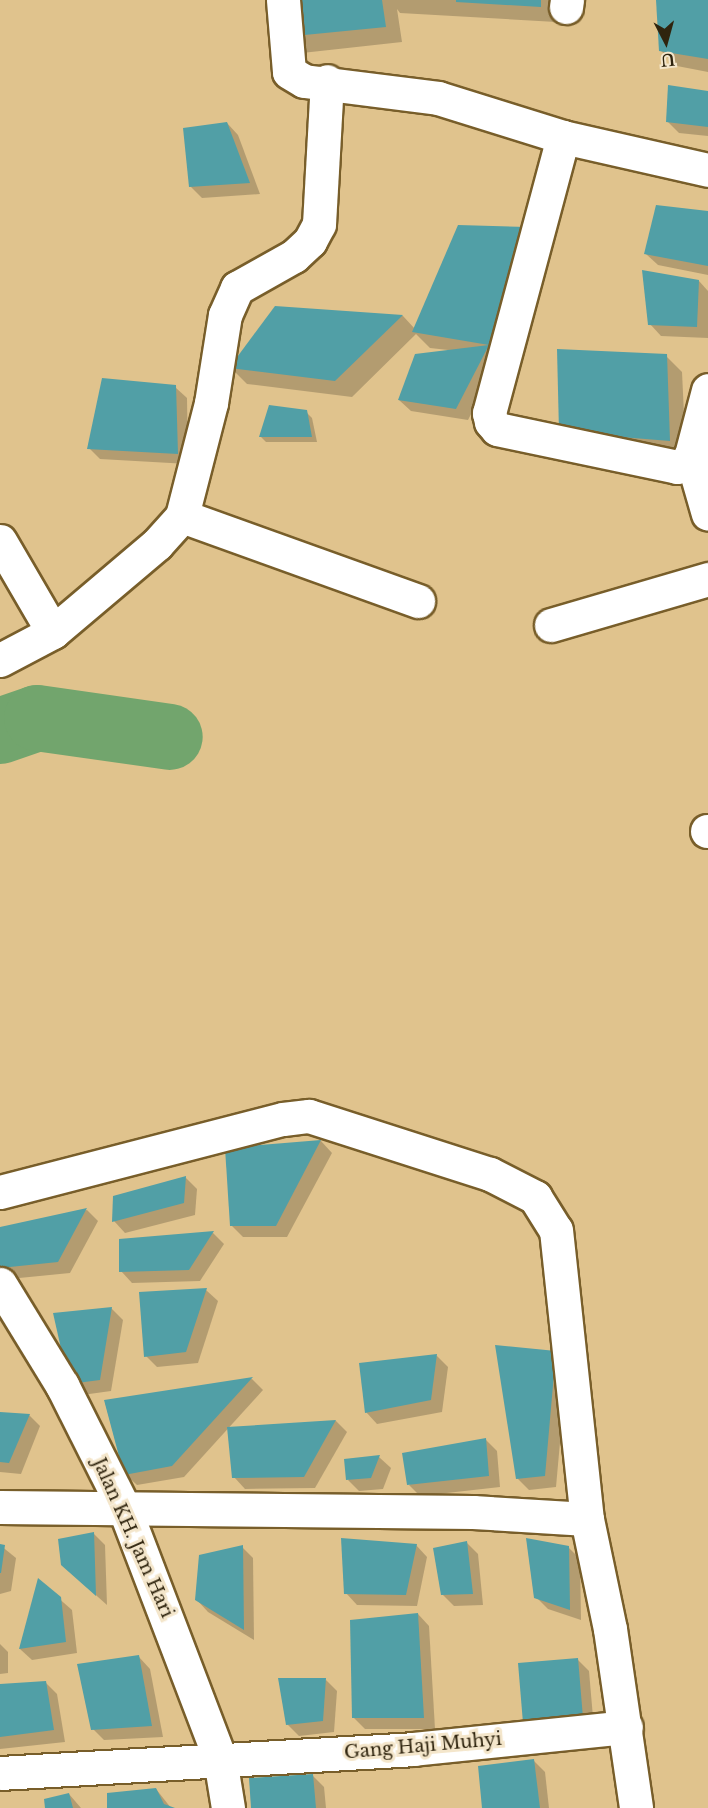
<!DOCTYPE html>
<style>
body{margin:0}
#map{position:relative;width:708px;height:1808px;overflow:hidden;background:#e0c38d;font-family:"Libre Baskerville",serif}
div>[style]{position:absolute}
.shadow>*{inset:0;background:#0003}
.river>*{height:66px;margin:-33px;padding:0 33px;transform-origin:33px;border-radius:33px;background:#72a56d}
.building>*{inset:0;background:#519fa6}
.roads{filter:drop-shadow(2px 0 #785e2a) drop-shadow(-2px 0 #785e2a) drop-shadow(0 2px #785e2a) drop-shadow(0 -2px #785e2a)}
.minor>*{height:33px;margin:-16.5px;padding:0 16.5px;transform-origin:16.5px;border-radius:16.5px;background:#fff}
span{translate:-50% -50%;white-space:nowrap;text-align:center;line-height:1.15;-webkit-text-stroke:6px #f4e6cb;paint-order:stroke}
.street-label{font-size:18px;color:#2f240e}
.north{position:absolute;left:636px;top:12px;width:60px;height:60px;-webkit-text-stroke:4px #f4e6cb;paint-order:stroke;rotate:174deg;font-size:16px;font-weight:700;line-height:24px;text-align:center;color:#2f240e}
.north::after{content:'';display:block;margin:auto;width:21px;height:27px;background:#2f240e;clip-path:polygon(50% 0,100% 100%,50% 72%,0 100%)}
</style>
<div id="map">
<div class="shadow">
<i style="clip-path:polygon(291px 0,557px 0,556px 22px,400px 13px,397px 9px,402px 42px,302px 53px)"></i>
<i style="clip-path:polygon(658px 0,708px 0,708px 72px,677px 66px,660px 50px)"></i>
<i style="clip-path:polygon(708px 92px,708px 136px,679px 133px,668px 122px)"></i>
<i style="clip-path:polygon(227px 123px,238px 135px,260px 194px,202px 198px,190px 186px)"></i>
<i style="clip-path:polygon(708px 212px,708px 275px,658px 265px,646px 254px)"></i>
<i style="clip-path:polygon(542px 245px,499px 359px,468px 420px,411px 411px,399px 400px,448px 350px,430px 348px,416px 334px,352px 397px,247px 384px,231px 368px,276px 307px,403px 316px,415px 329px)"></i>
<i style="clip-path:polygon(699px 281px,708px 291px,708px 338px,661px 336px,650px 324px)"></i>
<i style="clip-path:polygon(666px 356px,682px 372px,686px 457px,577px 448px)"></i>
<i style="clip-path:polygon(175px 387px,187px 398px,188px 464px,100px 459px,89px 448px)"></i>
<i style="clip-path:polygon(306px 412px,312px 418px,317px 442px,266px 442px,261px 437px)"></i>
<i style="clip-path:polygon(321px 1141px,332px 1153px,287px 1237px,243px 1237px,231px 1225px,227px 1150px)"></i>
<i style="clip-path:polygon(186px 1178px,197px 1189px,195px 1215px,125px 1233px,114px 1221px)"></i>
<i style="clip-path:polygon(87px 1210px,98px 1221px,70px 1273px,9px 1279px,0 1270px,0 1229px)"></i>
<i style="clip-path:polygon(213px 1233px,224px 1244px,200px 1281px,132px 1283px,121px 1271px,121px 1241px)"></i>
<i style="clip-path:polygon(206px 1290px,218px 1301px,198px 1363px,157px 1367px,146px 1356px,141px 1293px)"></i>
<i style="clip-path:polygon(111px 1308px,123px 1320px,111px 1391px,82px 1395px,70px 1383px)"></i>
<i style="clip-path:polygon(496px 1346px,567px 1364px,556px 1487px,529px 1490px,517px 1478px)"></i>
<i style="clip-path:polygon(437px 1356px,448px 1367px,442px 1412px,377px 1424px,366px 1412px,361px 1364px)"></i>
<i style="clip-path:polygon(252px 1379px,263px 1390px,184px 1477px,137px 1485px,125px 1474px,105px 1402px)"></i>
<i style="clip-path:polygon(0 1414px,29px 1415px,40px 1426px,21px 1474px,0 1472px)"></i>
<i style="clip-path:polygon(336px 1421px,347px 1432px,315px 1488px,245px 1489px,234px 1477px,229px 1429px)"></i>
<i style="clip-path:polygon(486px 1440px,497px 1451px,500px 1487px,420px 1496px,409px 1485px)"></i>
<i style="clip-path:polygon(379px 1457px,391px 1468px,383px 1489px,359px 1491px,348px 1480px)"></i>
<i style="clip-path:polygon(94px 1534px,105px 1545px,107px 1605px,62px 1565px)"></i>
<i style="clip-path:polygon(467px 1543px,478px 1554px,483px 1605px,454px 1606px,442px 1594px)"></i>
<i style="clip-path:polygon(0 1545px,16px 1558px,11px 1591px,0 1594px)"></i>
<i style="clip-path:polygon(416px 1545px,427px 1557px,417px 1606px,357px 1605px,346px 1593px)"></i>
<i style="clip-path:polygon(242px 1547px,253px 1558px,254px 1640px,208px 1612px,197px 1600px)"></i>
<i style="clip-path:polygon(568px 1547px,580px 1559px,581px 1620px,548px 1609px,536px 1597px)"></i>
<i style="clip-path:polygon(39px 1581px,72px 1610px,77px 1653px,32px 1660px,20px 1649px)"></i>
<i style="clip-path:polygon(418px 1614px,429px 1626px,435px 1729px,365px 1729px,353px 1717px)"></i>
<i style="clip-path:polygon(0 1644px,8px 1652px,8px 1673px,0 1674px)"></i>
<i style="clip-path:polygon(139px 1657px,150px 1669px,163px 1737px,104px 1740px,93px 1729px)"></i>
<i style="clip-path:polygon(577px 1659px,589px 1671px,594px 1729px,536px 1734px)"></i>
<i style="clip-path:polygon(326px 1680px,337px 1691px,334px 1732px,299px 1736px,287px 1724px)"></i>
<i style="clip-path:polygon(46px 1683px,57px 1694px,65px 1742px,0 1749px,0 1685px)"></i>
<i style="clip-path:polygon(534px 1761px,545px 1772px,549px 1808px,484px 1808px)"></i>
<i style="clip-path:polygon(313px 1776px,324px 1787px,326px 1808px,253px 1808px)"></i>
<i style="clip-path:polygon(156px 1789px,171px 1808px,109px 1808px)"></i>
<i style="clip-path:polygon(69px 1794px,81px 1808px,47px 1808px)"></i>
</div>
<div class="river">
<i style="left:0;top:731px;width:39px;rotate:-19deg"></i>
<i style="left:37px;top:718px;width:134px;rotate:8.1deg"></i>
</div>
<div class="building">
<i style="clip-path:polygon(290px 0,382px 0,386px 27px,284px 37px)"></i>
<i style="clip-path:polygon(456px 0,541px 0,541px 7px,456px 2px)"></i>
<i style="clip-path:polygon(656px 0,708px 0,708px 59px,659px 51px)"></i>
<i style="clip-path:polygon(668px 85px,708px 91px,708px 127px,666px 122px)"></i>
<i style="clip-path:polygon(227px 122px,250px 183px,189px 187px,183px 128px)"></i>
<i style="clip-path:polygon(656px 205px,708px 211px,708px 266px,644px 254px)"></i>
<i style="clip-path:polygon(458px 225px,527px 227px,489px 345px,412px 332px)"></i>
<i style="clip-path:polygon(642px 270px,699px 280px,697px 327px,648px 325px)"></i>
<i style="clip-path:polygon(275px 306px,403px 315px,335px 381px,229px 368px)"></i>
<i style="clip-path:polygon(489px 345px,456px 409px,398px 400px,415px 354px)"></i>
<i style="clip-path:polygon(557px 349px,667px 354px,670px 441px,559px 432px)"></i>
<i style="clip-path:polygon(102px 378px,176px 385px,178px 454px,87px 449px)"></i>
<i style="clip-path:polygon(269px 405px,307px 410px,312px 437px,259px 437px)"></i>
<i style="clip-path:polygon(321px 1140px,276px 1226px,230px 1226px,225px 1148px)"></i>
<i style="clip-path:polygon(186px 1176px,184px 1203px,112px 1222px,113px 1196px)"></i>
<i style="clip-path:polygon(87px 1208px,58px 1262px,0 1268px,0 1227px)"></i>
<i style="clip-path:polygon(214px 1231px,189px 1270px,119px 1272px,119px 1239px)"></i>
<i style="clip-path:polygon(207px 1288px,186px 1352px,144px 1357px,139px 1292px)"></i>
<i style="clip-path:polygon(112px 1307px,100px 1380px,69px 1384px,53px 1313px)"></i>
<i style="clip-path:polygon(495px 1345px,556px 1351px,545px 1476px,516px 1479px)"></i>
<i style="clip-path:polygon(437px 1354px,431px 1400px,365px 1413px,359px 1363px)"></i>
<i style="clip-path:polygon(253px 1377px,172px 1466px,124px 1475px,104px 1400px)"></i>
<i style="clip-path:polygon(0 1412px,30px 1414px,9px 1463px,0 1462px)"></i>
<i style="clip-path:polygon(336px 1420px,304px 1477px,232px 1478px,227px 1427px)"></i>
<i style="clip-path:polygon(486px 1438px,489px 1476px,407px 1485px,402px 1453px)"></i>
<i style="clip-path:polygon(380px 1455px,371px 1478px,346px 1480px,344px 1459px)"></i>
<i style="clip-path:polygon(94px 1532px,96px 1596px,61px 1565px,58px 1539px)"></i>
<i style="clip-path:polygon(341px 1538px,417px 1544px,406px 1595px,344px 1594px)"></i>
<i style="clip-path:polygon(526px 1538px,569px 1546px,570px 1610px,534px 1598px)"></i>
<i style="clip-path:polygon(467px 1541px,473px 1594px,441px 1595px,433px 1548px)"></i>
<i style="clip-path:polygon(0 1544px,5px 1545px,1px 1573px,0 1573px)"></i>
<i style="clip-path:polygon(243px 1545px,244px 1630px,195px 1600px,199px 1555px)"></i>
<i style="clip-path:polygon(38px 1578px,61px 1597px,66px 1642px,19px 1649px)"></i>
<i style="clip-path:polygon(418px 1613px,424px 1718px,352px 1718px,350px 1620px)"></i>
<i style="clip-path:polygon(139px 1655px,152px 1726px,91px 1730px,77px 1664px)"></i>
<i style="clip-path:polygon(578px 1658px,583px 1718px,523px 1723px,518px 1663px)"></i>
<i style="clip-path:polygon(278px 1678px,326px 1678px,323px 1721px,286px 1725px)"></i>
<i style="clip-path:polygon(46px 1681px,54px 1730px,0 1737px,0 1684px)"></i>
<i style="clip-path:polygon(534px 1759px,540px 1808px,482px 1808px,478px 1766px)"></i>
<i style="clip-path:polygon(313px 1774px,316px 1808px,251px 1808px,249px 1778px)"></i>
<i style="clip-path:polygon(156px 1788px,164px 1804px,175px 1808px,107px 1808px,107px 1793px)"></i>
<i style="clip-path:polygon(69px 1793px,73px 1808px,45px 1808px,44px 1799px)"></i>
</div>
<div class="roads">
<div class="minor">
<i style="left:283px;top:0;width:72px;rotate:85.2deg"></i>
<i style="left:289px;top:72px;width:17px;rotate:31deg"></i>
<i style="left:304px;top:81px;width:135px;rotate:7.2deg"></i>
<i style="left:438px;top:98px;width:131px;rotate:17.3deg"></i>
<i style="left:563px;top:137px;width:149px;rotate:12.8deg"></i>
<i style="left:566px;top:7px;width:7px;rotate:-82deg"></i>
<i style="left:563px;top:137px;width:286px;rotate:105deg"></i>
<i style="left:489px;top:413px;width:9px;rotate:77deg"></i>
<i style="left:491px;top:422px;width:9px;rotate:49deg"></i>
<i style="left:497px;top:429px;width:184px;rotate:11.9deg"></i>
<i style="left:677px;top:467px;width:7px;rotate:-16deg"></i>
<i style="left:684px;top:465px;width:12px;rotate:-55deg"></i>
<i style="left:691px;top:455px;width:67px;rotate:-75.3deg"></i>
<i style="left:691px;top:455px;width:61px;rotate:73.9deg"></i>
<i style="left:182px;top:516px;width:251px;rotate:19.8deg"></i>
<i style="left:0;top:541px;width:105px;rotate:59.8deg"></i>
<i style="left:551px;top:625px;width:164px;rotate:-16.3deg"></i>
<i style="left:0;top:660px;width:60px;rotate:-27.8deg"></i>
<i style="left:53px;top:632px;width:136px;rotate:-40.2deg"></i>
<i style="left:157px;top:544px;width:38px;rotate:-48deg"></i>
<i style="left:182px;top:516px;width:117px;rotate:-75.6deg"></i>
<i style="left:211px;top:403px;width:89px;rotate:-81deg"></i>
<i style="left:225px;top:315px;width:30px;rotate:-66deg"></i>
<i style="left:237px;top:288px;width:65px;rotate:-29.3deg"></i>
<i style="left:294px;top:256px;width:22px;rotate:-43deg"></i>
<i style="left:310px;top:241px;width:19px;rotate:-62deg"></i>
<i style="left:319px;top:224px;width:143px;rotate:-86.8deg"></i>
<i style="left:707px;top:831px;width:1px"></i>
<i style="left:0;top:1192px;width:292px;rotate:-14.5deg"></i>
<i style="left:283px;top:1119px;width:26px;rotate:-7deg"></i>
<i style="left:309px;top:1116px;width:190px;rotate:17.8deg"></i>
<i style="left:490px;top:1174px;width:51px;rotate:27.1deg"></i>
<i style="left:535px;top:1197px;width:39px;rotate:58deg"></i>
<i style="left:556px;top:1230px;width:291px;rotate:83.9deg"></i>
<i style="left:0;top:1284px;width:119px;rotate:58.5deg"></i>
<i style="left:62px;top:1385px;width:140px;rotate:63.3deg"></i>
<i style="left:125px;top:1510px;width:267px;rotate:69.1deg"></i>
<i style="left:220px;top:1759px;width:50px;rotate:80.7deg"></i>
<i style="left:0;top:1507px;width:473px;rotate:0.6deg"></i>
<i style="left:473px;top:1512px;width:114px;rotate:3.5deg"></i>
<i style="left:587px;top:1519px;width:112px;rotate:78.2deg"></i>
<i style="left:610px;top:1629px;width:181px;rotate:81.7deg"></i>
<i style="left:0;top:1773px;width:414px;rotate:-3.3deg"></i>
<i style="left:413px;top:1749px;width:214px;rotate:-5.9deg"></i>
</div>
</div>
<div class="street-label">
<span style="left:133px;top:1538px;rotate:66deg">Jalan KH. Jam Hari</span>
<span style="left:423px;top:1746px;rotate:-5deg">Gang Haji Muhyi</span>
</div>
<div class="north">U</div>
</div>
